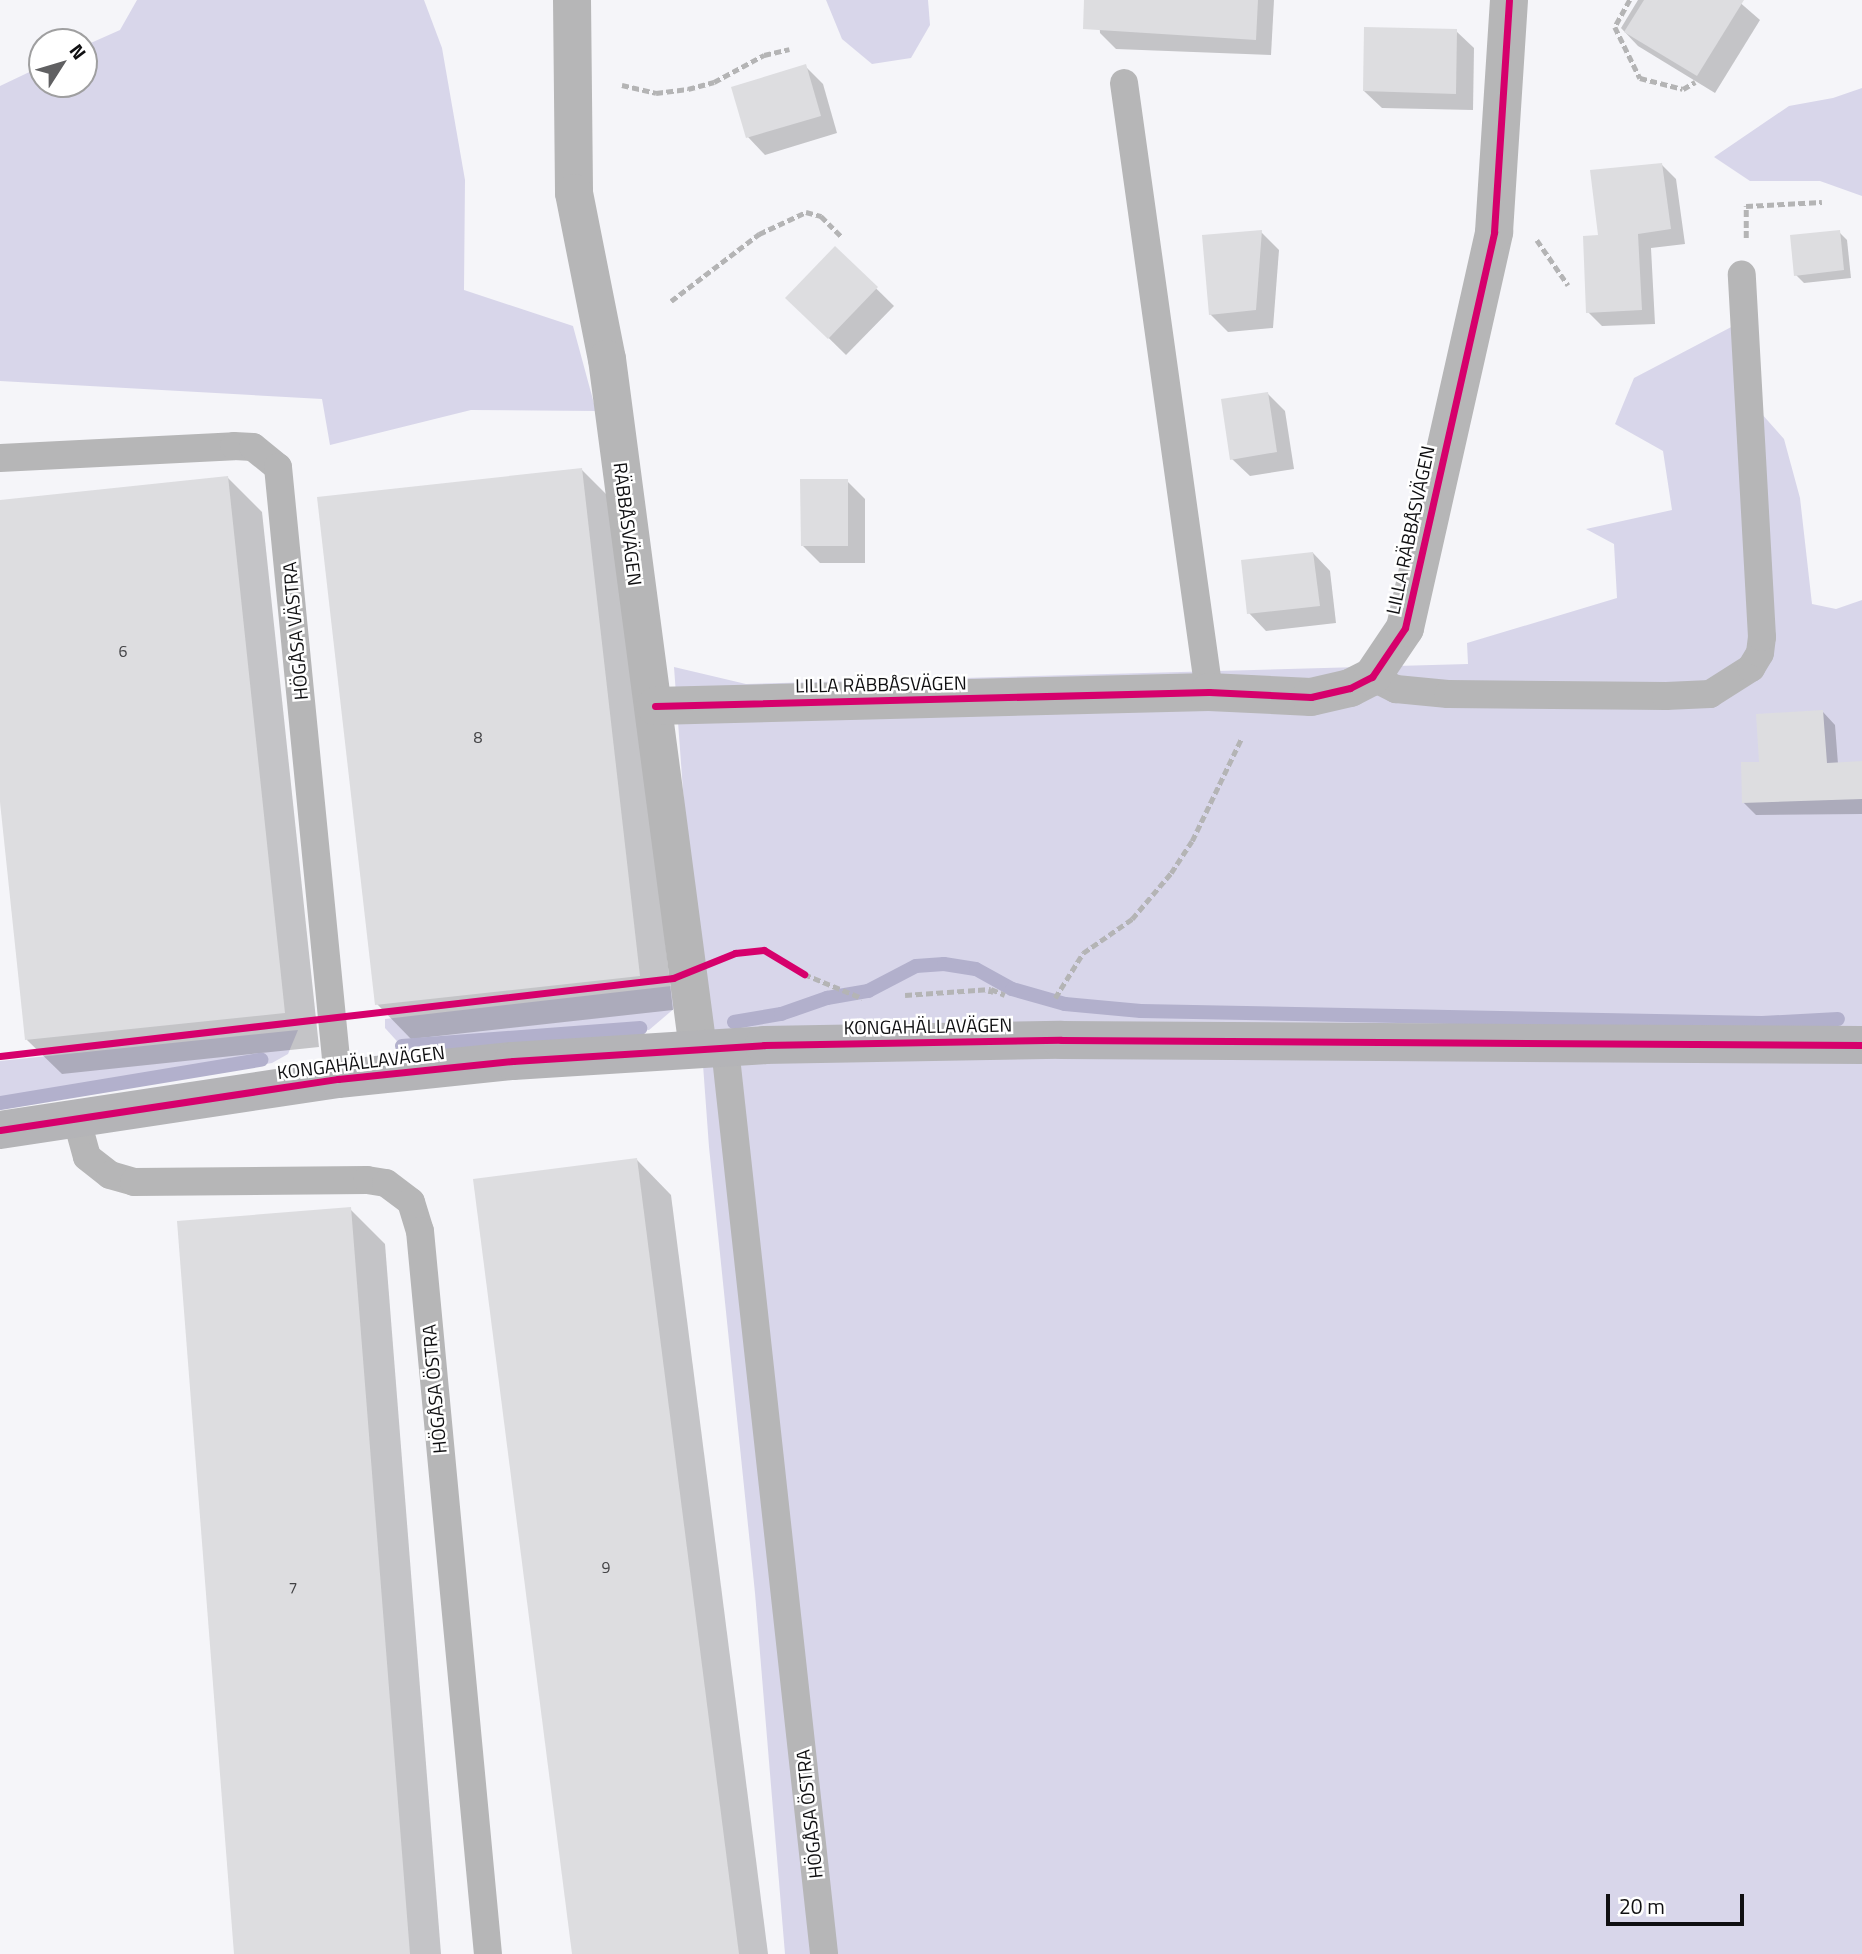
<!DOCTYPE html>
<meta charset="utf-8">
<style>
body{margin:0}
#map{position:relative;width:1862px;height:1954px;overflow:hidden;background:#f5f5f9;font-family:"Titillium Web",sans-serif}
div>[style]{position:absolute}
.green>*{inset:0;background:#d8d6ea}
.shadow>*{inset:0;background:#0003}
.stream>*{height:14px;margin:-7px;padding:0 7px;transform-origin:7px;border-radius:7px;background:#b2b0cc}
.building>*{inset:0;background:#dddde0}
.path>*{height:4.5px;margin-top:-2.25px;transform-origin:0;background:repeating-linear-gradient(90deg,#b4b4b5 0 7px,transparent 0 10.5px)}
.lane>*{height:28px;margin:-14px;padding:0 14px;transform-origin:14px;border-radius:14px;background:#b6b6b7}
.street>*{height:38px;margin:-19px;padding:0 19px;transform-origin:19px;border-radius:19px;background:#b6b6b7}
.secondary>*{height:38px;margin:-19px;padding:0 19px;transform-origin:19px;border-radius:19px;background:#b4b4b7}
.cycleway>*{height:7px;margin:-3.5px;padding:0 3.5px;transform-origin:3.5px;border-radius:3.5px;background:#d6006c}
span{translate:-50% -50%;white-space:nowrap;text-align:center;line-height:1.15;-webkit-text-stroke:5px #fff;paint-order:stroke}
.number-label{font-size:16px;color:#424245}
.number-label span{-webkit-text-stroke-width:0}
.street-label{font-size:19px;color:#0f0f11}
.north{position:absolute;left:28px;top:28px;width:70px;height:70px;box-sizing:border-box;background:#fff;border:2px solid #9f9fa0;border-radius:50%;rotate:53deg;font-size:19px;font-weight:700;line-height:28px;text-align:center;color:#0f0f11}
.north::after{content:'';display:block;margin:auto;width:24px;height:32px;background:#606062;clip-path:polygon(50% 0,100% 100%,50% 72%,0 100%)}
.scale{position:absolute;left:1606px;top:1894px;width:138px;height:32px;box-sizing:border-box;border:4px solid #0f0f11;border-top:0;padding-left:9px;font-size:21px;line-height:24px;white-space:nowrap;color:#0f0f11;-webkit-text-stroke:5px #fff;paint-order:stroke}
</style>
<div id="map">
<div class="green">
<i style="clip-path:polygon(137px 0,424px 0,442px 48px,465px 180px,464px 290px,573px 326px,596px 411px,471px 410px,330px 445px,322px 399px,0 381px,0 86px,42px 66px,42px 84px,84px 84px,84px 46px,120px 30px)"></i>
<i style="clip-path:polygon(826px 0,928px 0,930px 25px,911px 58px,872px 64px,842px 39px)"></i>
<i style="clip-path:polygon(1862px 88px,1862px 196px,1820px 181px,1750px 181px,1714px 157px,1789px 106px,1833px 98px)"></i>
<i style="clip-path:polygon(1737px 324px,1761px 413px,1784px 439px,1800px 498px,1812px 604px,1836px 609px,1862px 600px,1862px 1954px,785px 1954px,755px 1593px,709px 1147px,674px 667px,746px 684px,1468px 664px,1467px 643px,1617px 598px,1614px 544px,1586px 529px,1672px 510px,1663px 451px,1615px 424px,1634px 378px)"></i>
<i style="clip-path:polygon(680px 985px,676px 1007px,649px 1030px,405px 1050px,385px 1028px,385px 1019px)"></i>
<i style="clip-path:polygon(298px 1030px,288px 1054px,272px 1063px,0 1107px,0 1061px)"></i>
</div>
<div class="shadow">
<i style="clip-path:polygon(1098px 0,1274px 0,1271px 55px,1116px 49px,1100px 33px)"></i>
<i style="clip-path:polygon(1638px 0,1737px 0,1760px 20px,1715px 93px,1638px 46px,1621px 28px)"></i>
<i style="clip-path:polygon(1456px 31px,1474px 48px,1473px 110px,1382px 108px,1364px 91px)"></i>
<i style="clip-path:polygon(805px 66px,823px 84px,837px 133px,765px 155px,748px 137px)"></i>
<i style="clip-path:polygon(1662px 165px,1676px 179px,1685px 244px,1651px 248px,1655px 324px,1602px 326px,1588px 312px,1600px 237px)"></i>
<i style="clip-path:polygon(1261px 232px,1279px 250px,1273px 328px,1228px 332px,1210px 314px)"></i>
<i style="clip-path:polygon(1839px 232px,1847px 240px,1851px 278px,1804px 283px,1796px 275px)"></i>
<i style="clip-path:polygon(836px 249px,894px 306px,846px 355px,788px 298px)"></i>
<i style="clip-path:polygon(1267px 393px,1285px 411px,1294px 469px,1250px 476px,1232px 459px)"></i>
<i style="clip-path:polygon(582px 470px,616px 504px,673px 1010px,411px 1039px,377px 1004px)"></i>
<i style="clip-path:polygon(228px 478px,262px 512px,319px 1047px,62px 1074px,27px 1040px,0 786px,0 502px)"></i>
<i style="clip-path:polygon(847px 481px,865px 499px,865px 563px,820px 563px,802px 545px)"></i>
<i style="clip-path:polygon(1313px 553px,1330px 571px,1336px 623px,1266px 631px,1249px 613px)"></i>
<i style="clip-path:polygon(1823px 712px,1835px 725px,1838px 764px,1862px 763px,1862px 814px,1756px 815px,1743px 802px,1761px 764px)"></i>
<i style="clip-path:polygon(637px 1160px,671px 1195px,768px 1954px,574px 1954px)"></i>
<i style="clip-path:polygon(350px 1209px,385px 1244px,441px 1954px,236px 1954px)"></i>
</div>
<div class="stream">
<i style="left:734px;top:1022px;width:48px;rotate:-9.7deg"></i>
<i style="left:781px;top:1014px;width:49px;rotate:-19.2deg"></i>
<i style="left:827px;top:998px;width:42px;rotate:-9.7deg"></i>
<i style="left:868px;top:991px;width:54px;rotate:-27.5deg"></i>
<i style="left:916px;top:966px;width:28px;rotate:-4deg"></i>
<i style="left:944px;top:964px;width:32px;rotate:9deg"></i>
<i style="left:976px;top:969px;width:41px;rotate:29.1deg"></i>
<i style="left:1012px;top:989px;width:55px;rotate:15.8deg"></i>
<i style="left:1065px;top:1004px;width:76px;rotate:5.3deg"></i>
<i style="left:1141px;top:1011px;width:621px;rotate:1.11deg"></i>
<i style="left:1762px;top:1023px;width:76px;rotate:-3deg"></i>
<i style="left:402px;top:1046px;width:239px;rotate:-4.3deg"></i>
<i style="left:0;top:1103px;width:265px;rotate:-9.4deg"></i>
</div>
<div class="building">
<i style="clip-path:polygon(1084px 0,1258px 0,1256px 40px,1083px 29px)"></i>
<i style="clip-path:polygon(1644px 0,1744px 0,1697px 76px,1624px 32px)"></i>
<i style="clip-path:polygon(1364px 27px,1457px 29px,1456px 94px,1363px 91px)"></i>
<i style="clip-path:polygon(806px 64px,821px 116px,746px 138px,731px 87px)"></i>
<i style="clip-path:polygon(1662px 163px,1671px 229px,1638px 234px,1642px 310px,1586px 313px,1583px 236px,1598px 235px,1590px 170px)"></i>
<i style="clip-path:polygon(1262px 230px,1256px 310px,1209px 315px,1202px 235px)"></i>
<i style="clip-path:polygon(1840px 230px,1844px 270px,1794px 276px,1790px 235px)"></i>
<i style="clip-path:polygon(835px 246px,878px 287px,828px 339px,785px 298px)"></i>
<i style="clip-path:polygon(1268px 392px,1277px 452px,1230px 460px,1221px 399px)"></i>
<i style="clip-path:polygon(582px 468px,640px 976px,375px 1005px,317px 497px)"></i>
<i style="clip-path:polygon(228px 476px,285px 1013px,25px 1040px,0 802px,0 500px)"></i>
<i style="clip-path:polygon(800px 479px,848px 479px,848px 546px,801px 546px)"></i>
<i style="clip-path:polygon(1313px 552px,1320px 606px,1247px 614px,1241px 560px)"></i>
<i style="clip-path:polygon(1823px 710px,1827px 763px,1862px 761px,1862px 799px,1742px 803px,1741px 762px,1759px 762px,1756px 714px)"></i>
<i style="clip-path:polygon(637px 1158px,739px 1954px,572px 1954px,473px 1179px)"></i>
<i style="clip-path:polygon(351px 1207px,410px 1954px,234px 1954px,177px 1221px)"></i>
</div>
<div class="path">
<i style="left:1630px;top:0;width:31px;rotate:119deg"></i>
<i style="left:1615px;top:27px;width:57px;rotate:63.9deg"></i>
<i style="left:1640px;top:78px;width:44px;rotate:14.3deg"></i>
<i style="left:1683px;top:89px;width:14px;rotate:-30deg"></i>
<i style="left:622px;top:85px;width:35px;rotate:13deg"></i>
<i style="left:656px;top:93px;width:32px;rotate:-7deg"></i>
<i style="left:688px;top:89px;width:27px;rotate:-15deg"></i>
<i style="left:714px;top:82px;width:57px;rotate:-28.4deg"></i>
<i style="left:764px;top:55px;width:26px;rotate:-13deg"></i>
<i style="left:1746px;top:238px;width:32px;rotate:-90deg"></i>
<i style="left:1746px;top:206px;width:76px;rotate:-3deg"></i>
<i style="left:1537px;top:240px;width:55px;rotate:55.4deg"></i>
<i style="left:671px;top:301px;width:111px;rotate:-37.3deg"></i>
<i style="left:759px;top:234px;width:52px;rotate:-25.1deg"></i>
<i style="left:806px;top:212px;width:16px;rotate:15deg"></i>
<i style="left:821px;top:216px;width:28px;rotate:45deg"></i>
<i style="left:804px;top:974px;width:63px;rotate:22.5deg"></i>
<i style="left:990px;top:994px;width:5px;rotate:-79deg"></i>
<i style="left:991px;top:989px;width:15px;rotate:23deg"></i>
<i style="left:905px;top:995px;width:86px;rotate:-4deg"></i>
<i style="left:1055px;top:998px;width:53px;rotate:-58.1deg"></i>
<i style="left:1083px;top:953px;width:60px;rotate:-34.8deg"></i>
<i style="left:1132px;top:919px;width:60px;rotate:-49.7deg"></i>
<i style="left:1171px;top:873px;width:38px;rotate:-57deg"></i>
<i style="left:1192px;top:841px;width:115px;rotate:-64.3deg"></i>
</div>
<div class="lane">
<i style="left:1124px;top:83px;width:615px;rotate:82.05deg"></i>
<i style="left:0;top:458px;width:234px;rotate:-2.9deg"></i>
<i style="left:234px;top:446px;width:19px;rotate:3deg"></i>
<i style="left:253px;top:447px;width:32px;rotate:39deg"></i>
<i style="left:278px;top:467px;width:615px;rotate:84.4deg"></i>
<i style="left:1372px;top:677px;width:27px;rotate:27deg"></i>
<i style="left:1396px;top:689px;width:52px;rotate:5.5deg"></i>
<i style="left:1448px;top:694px;width:218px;rotate:0.5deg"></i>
<i style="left:1666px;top:696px;width:44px;rotate:-2.6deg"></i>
<i style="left:1710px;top:694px;width:49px;rotate:-32.4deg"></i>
<i style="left:1751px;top:668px;width:17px;rotate:-59deg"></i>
<i style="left:1760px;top:653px;width:16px;rotate:-83deg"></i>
<i style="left:1762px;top:637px;width:363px;rotate:-93.2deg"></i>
<i style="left:725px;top:1048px;width:911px;rotate:83.76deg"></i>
<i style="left:76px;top:1117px;width:41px;rotate:74.6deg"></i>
<i style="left:87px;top:1157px;width:29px;rotate:38deg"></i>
<i style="left:110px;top:1175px;width:25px;rotate:16deg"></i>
<i style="left:134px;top:1182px;width:233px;rotate:-0.5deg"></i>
<i style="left:367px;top:1180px;width:19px;rotate:9deg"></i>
<i style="left:386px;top:1183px;width:31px;rotate:37deg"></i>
<i style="left:411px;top:1202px;width:30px;rotate:73deg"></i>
<i style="left:420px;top:1231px;width:726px;rotate:84.63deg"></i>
</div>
<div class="street">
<i style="left:572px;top:0;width:193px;rotate:89.4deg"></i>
<i style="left:574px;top:193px;width:169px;rotate:78.8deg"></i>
<i style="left:607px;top:359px;width:696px;rotate:82.49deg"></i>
<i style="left:655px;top:706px;width:554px;rotate:-1.45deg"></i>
<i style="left:1209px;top:692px;width:102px;rotate:2.8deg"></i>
<i style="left:1311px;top:697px;width:40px;rotate:-13deg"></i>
<i style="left:1350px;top:688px;width:25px;rotate:-27deg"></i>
<i style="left:1372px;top:677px;width:59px;rotate:-56deg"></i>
<i style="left:1405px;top:628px;width:406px;rotate:-77.3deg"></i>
<i style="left:1494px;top:232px;width:232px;rotate:-86.3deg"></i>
</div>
<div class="secondary">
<i style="left:0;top:1130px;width:342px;rotate:-8.6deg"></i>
<i style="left:338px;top:1079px;width:176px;rotate:-5.9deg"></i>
<i style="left:513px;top:1061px;width:252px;rotate:-3.6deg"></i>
<i style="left:764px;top:1045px;width:297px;rotate:-1deg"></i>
<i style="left:1061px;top:1040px;width:801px;rotate:0.36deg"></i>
</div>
<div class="cycleway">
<i style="left:655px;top:706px;width:554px;rotate:-1.45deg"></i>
<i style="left:1209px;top:692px;width:102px;rotate:2.8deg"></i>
<i style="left:1311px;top:697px;width:40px;rotate:-13deg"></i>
<i style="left:1350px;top:688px;width:25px;rotate:-27deg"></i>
<i style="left:1372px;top:677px;width:59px;rotate:-56deg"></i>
<i style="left:1405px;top:628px;width:406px;rotate:-77.3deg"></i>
<i style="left:1494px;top:232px;width:232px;rotate:-86.3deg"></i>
<i style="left:0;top:1056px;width:678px;rotate:-6.61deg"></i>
<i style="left:673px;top:978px;width:67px;rotate:-22deg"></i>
<i style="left:735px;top:953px;width:29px;rotate:-6deg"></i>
<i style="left:764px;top:950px;width:47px;rotate:31deg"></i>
<i style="left:0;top:1130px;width:342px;rotate:-8.6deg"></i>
<i style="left:338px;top:1079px;width:176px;rotate:-5.9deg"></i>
<i style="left:513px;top:1061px;width:252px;rotate:-3.6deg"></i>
<i style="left:764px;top:1045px;width:297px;rotate:-1deg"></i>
<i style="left:1061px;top:1040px;width:801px;rotate:0.36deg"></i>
</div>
<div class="number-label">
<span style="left:123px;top:651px">6</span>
<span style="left:478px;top:737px">8</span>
<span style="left:606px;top:1567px">9</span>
<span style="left:293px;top:1587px">7</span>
</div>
<div class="street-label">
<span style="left:628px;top:524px;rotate:83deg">RÄBBÅSVÄGEN</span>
<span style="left:1410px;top:530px;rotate:-78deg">LILLA RÄBBÅSVÄGEN</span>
<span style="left:295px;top:631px;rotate:-95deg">HÖGÅSA VÄSTRA</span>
<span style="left:881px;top:684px;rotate:-1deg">LILLA RÄBBÅSVÄGEN</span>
<span style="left:928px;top:1026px;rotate:-1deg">KONGAHÄLLAVÄGEN</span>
<span style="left:361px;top:1062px;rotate:-7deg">KONGAHÄLLAVÄGEN</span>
<span style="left:434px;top:1389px;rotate:-95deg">HÖGÅSA ÖSTRA</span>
<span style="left:809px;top:1814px;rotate:-96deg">HÖGÅSA ÖSTRA</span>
</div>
<div class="north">N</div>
<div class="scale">20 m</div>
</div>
